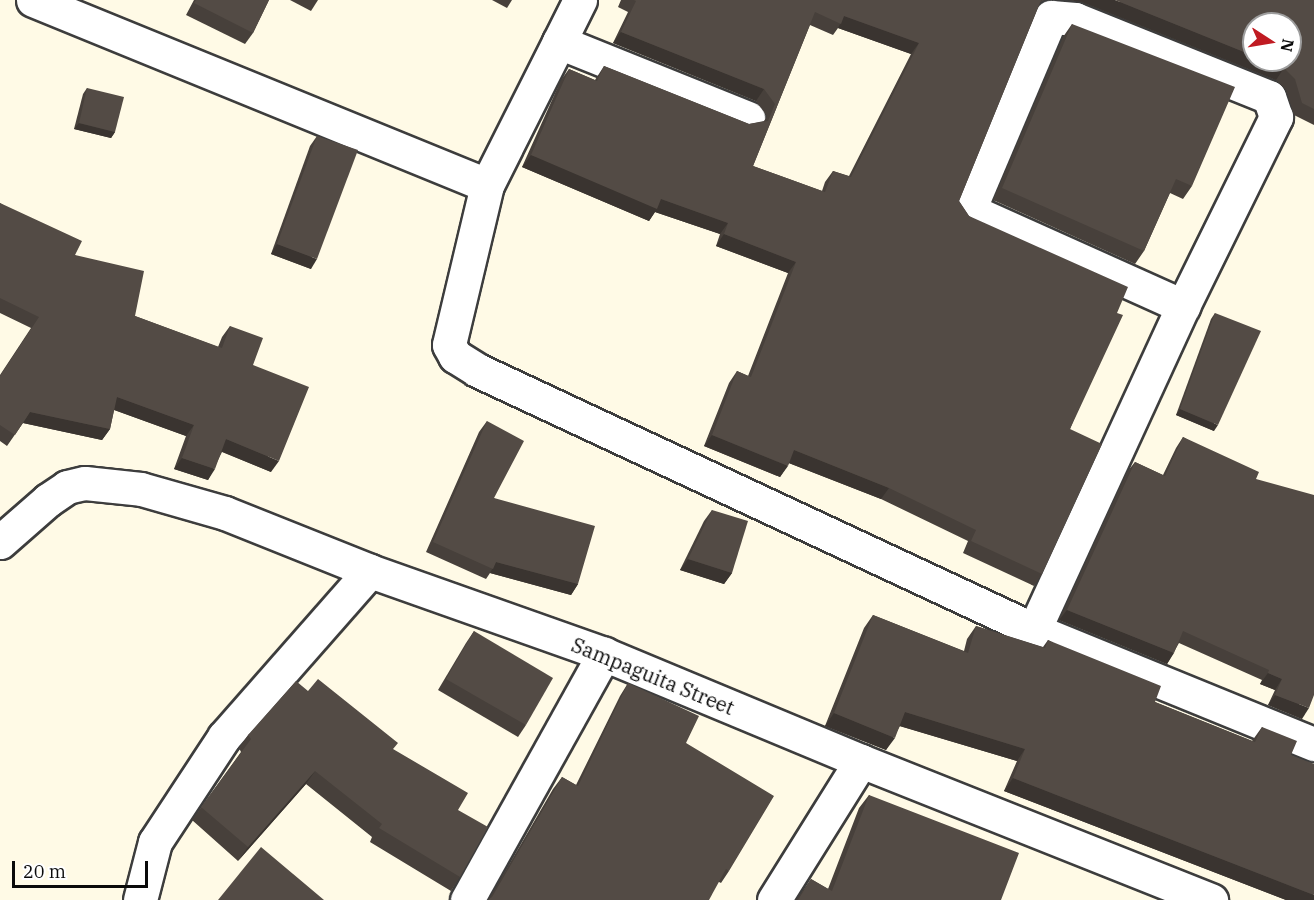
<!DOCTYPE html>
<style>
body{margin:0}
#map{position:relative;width:1314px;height:900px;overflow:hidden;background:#fffae6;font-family:"IBM Plex Serif",serif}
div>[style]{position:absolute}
.roads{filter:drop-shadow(2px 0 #3d3d3d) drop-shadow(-2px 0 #3d3d3d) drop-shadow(0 2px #3d3d3d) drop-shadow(0 -2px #3d3d3d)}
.minor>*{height:33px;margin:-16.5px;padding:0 16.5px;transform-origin:16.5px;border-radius:16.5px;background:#fff}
.tertiary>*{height:33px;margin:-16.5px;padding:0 16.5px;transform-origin:16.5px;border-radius:16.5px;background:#fff}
.wall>*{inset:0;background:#47403b}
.shaded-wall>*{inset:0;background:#3a3430}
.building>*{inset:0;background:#534b45}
span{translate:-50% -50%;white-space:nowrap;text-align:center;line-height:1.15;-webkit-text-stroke:6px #fff;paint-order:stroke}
.street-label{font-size:20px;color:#0a0a0a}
.north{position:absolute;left:1242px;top:12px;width:60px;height:60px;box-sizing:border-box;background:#fff;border:2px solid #9d9d9d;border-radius:50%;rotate:102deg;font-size:16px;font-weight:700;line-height:24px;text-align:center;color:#0a0a0a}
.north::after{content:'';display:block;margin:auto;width:21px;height:27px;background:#c01b22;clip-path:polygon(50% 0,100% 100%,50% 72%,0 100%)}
.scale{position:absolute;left:12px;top:861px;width:136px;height:27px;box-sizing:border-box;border:3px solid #0a0a0a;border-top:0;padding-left:8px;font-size:18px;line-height:21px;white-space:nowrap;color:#0a0a0a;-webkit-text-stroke:4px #fff;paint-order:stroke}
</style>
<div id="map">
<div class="roads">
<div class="minor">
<i style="left:559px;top:42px;width:47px;rotate:-63.4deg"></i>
<i style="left:487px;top:185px;width:160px;rotate:-63.3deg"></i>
<i style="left:559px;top:42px;width:204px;rotate:21.9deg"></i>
<i style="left:0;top:542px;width:64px;rotate:-41.2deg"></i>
<i style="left:48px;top:500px;width:23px;rotate:-34deg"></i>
<i style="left:67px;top:487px;width:18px;rotate:-13deg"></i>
<i style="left:85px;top:483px;width:56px;rotate:6.1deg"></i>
<i style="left:141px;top:489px;width:87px;rotate:15.9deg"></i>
<i style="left:225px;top:513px;width:156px;rotate:21.8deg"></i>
<i style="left:370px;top:571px;width:248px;rotate:19.5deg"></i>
<i style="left:604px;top:654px;width:278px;rotate:22.6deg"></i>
<i style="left:861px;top:761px;width:377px;rotate:21.7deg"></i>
<i style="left:1034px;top:630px;width:357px;rotate:-65.3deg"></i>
<i style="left:1183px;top:306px;width:211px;rotate:-63.8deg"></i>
<i style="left:1276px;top:117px;width:21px;rotate:-109deg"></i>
<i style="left:1269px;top:97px;width:209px;rotate:-158.1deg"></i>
<i style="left:1075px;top:19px;width:24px;rotate:-175deg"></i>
<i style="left:1051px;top:17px;width:210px;rotate:113deg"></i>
<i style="left:969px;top:210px;width:235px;rotate:24.2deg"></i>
<i style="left:140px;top:900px;width:60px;rotate:-75.5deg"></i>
<i style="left:155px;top:842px;width:126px;rotate:-56.7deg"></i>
<i style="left:224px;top:737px;width:221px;rotate:-48.7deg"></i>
<i style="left:467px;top:900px;width:282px;rotate:-60.9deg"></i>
<i style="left:774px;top:900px;width:164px;rotate:-58deg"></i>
</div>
<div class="tertiary">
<i style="left:33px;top:0;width:490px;rotate:22.2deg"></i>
<i style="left:487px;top:185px;width:164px;rotate:103.4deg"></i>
<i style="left:449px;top:345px;width:13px;rotate:61deg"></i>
<i style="left:455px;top:356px;width:26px;rotate:32deg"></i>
<i style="left:477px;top:370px;width:615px;rotate:25.02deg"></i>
<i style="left:1034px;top:630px;width:302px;rotate:22.2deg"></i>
</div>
</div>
<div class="wall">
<i style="clip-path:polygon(194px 0,269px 0,253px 33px,245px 44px,186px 15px)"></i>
<i style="clip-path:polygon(290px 0,318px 0,311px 11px)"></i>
<i style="clip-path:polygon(492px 0,512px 0,507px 8px)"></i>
<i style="clip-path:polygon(evenodd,621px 0,1045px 0,1042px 1px,1040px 3px,959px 201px,969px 216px,1117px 313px,1070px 429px,1042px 574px,1034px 586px,963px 553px,968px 541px,881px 499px,789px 463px,780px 477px,704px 446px,729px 383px,737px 371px,748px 376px,788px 273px,716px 246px,720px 234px,655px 212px,649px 221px,522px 167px,561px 80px,569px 69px,595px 80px,604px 66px,749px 124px,764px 121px,767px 116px,756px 101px,613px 43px,628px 12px,618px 7px,621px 0,810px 25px,833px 35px,838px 28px,911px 54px,849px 176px,833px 171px,825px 182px,822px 191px,753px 166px,810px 25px)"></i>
<i style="clip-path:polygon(1314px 0,1314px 125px,1294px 115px,1286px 90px,1276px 80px,1082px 2px)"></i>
<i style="clip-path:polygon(1072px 24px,1192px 186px,1183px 199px,1170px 193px,1144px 251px,1135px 264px,993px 200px,1063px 37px)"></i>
<i style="clip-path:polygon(87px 88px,115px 132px,111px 138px,74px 129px,83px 94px)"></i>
<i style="clip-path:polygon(317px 136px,311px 269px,271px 254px,310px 146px)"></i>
<i style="clip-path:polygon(0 203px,75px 255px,135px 316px,218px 347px,222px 337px,230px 326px,253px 365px,271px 472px,222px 452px,208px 480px,174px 469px,186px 436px,114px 410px,110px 429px,102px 440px,23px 423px,7px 446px,0 441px,0 375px,31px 328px,0 313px)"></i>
<i style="clip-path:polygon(1215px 313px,1214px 431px,1176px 415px,1211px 319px)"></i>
<i style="clip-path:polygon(487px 421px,494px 498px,578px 584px,571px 595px,490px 573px,486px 579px,426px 552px,479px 432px)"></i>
<i style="clip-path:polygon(1183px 437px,1256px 479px,1302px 719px,1268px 705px,1275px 690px,1260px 684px,1262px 680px,1179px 643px,1167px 664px,1059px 620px,1127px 472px,1135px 462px,1163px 475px,1176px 448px)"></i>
<i style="clip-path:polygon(712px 510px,732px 573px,724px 584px,680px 570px,704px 521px)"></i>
<i style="clip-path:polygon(873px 615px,964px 651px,967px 639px,976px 626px,1043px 647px,1048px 640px,1155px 702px,1252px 741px,1262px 727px,1291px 755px,1314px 900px,1286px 900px,1004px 791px,1017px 761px,900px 726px,886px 750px,825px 726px,864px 628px)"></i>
<i style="clip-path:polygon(474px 631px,526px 725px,518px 737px,438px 690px,466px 643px)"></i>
<i style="clip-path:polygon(628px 683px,686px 743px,729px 871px,721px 883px,719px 882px,489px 899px,553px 789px,562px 777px,576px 785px,620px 696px)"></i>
<i style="clip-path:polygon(308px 691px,393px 750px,458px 810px,460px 877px,451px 891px,370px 842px,372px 837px,306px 784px,238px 861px,192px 820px,241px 752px,239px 748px,248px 735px)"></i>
<i style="clip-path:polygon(869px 795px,1001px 900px,796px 900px,811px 879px,828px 889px,859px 808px)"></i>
</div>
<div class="shaded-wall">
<i style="clip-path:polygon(1067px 0,1115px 0,1254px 56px,1254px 60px,1264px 60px,1284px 68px,1276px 80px,1082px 2px)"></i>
<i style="clip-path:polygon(844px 16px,919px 43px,911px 54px,838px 28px)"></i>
<i style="clip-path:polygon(621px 32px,764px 89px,756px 101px,613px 43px)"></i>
<i style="clip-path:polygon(79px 123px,115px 132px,111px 138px,74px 129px)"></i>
<i style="clip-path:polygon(531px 155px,661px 199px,728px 223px,720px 234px,655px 212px,649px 221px,522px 167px)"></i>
<i style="clip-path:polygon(724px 234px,796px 262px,788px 273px,716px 246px)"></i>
<i style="clip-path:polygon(277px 244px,317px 259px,311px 269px,271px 254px)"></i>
<i style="clip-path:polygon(117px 397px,194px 425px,186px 436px,109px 408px)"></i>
<i style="clip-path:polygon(1180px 409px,1218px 425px,1214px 431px,1176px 415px)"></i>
<i style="clip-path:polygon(30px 412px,110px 429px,102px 440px,23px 423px)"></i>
<i style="clip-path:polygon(712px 435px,788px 466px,780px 477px,704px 446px)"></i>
<i style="clip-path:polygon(226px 439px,279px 461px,271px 472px,218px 450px)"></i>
<i style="clip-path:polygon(794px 450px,889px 488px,881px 499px,786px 462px)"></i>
<i style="clip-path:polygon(182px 458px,215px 469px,208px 480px,174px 469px)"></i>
<i style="clip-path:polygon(688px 559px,732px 573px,724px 584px,680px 570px)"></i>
<i style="clip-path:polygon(496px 562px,578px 584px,571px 595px,490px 573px)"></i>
<i style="clip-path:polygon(1067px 610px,1174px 653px,1167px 664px,1059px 620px)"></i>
<i style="clip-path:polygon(1268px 673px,1282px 679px,1275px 690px,1260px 684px)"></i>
<i style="clip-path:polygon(1275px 695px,1309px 708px,1302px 719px,1268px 705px)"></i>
<i style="clip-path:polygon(905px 712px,1025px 749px,1017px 761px,896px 725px)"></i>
<i style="clip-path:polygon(834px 713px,895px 738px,886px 750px,825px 726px)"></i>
<i style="clip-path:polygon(315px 771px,306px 784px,238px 861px,248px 847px)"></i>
<i style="clip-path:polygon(1013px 778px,1314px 895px,1314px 900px,1286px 900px,1004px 791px)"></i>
</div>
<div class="building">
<i style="clip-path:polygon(196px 0,269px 0,253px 33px,194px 3px)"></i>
<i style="clip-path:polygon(evenodd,634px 0,1041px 0,959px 201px,969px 216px,1128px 287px,1117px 313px,1123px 315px,1070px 429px,1102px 444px,1042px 574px,971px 541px,976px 530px,889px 488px,794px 450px,788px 466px,712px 435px,737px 371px,751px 377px,796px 262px,724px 234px,728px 223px,661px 199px,657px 209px,531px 155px,569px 69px,597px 81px,604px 66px,749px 124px,768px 121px,775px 104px,764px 89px,621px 32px,636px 1px,634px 0,815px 12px,841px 24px,844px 16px,919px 43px,851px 177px,833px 171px,825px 192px,753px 166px,815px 12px)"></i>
<i style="clip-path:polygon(1115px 0,1314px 0,1314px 109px,1302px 103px,1295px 79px,1284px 68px,1264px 60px,1290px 60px,1290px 24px,1254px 24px,1254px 56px)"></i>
<i style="clip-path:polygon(1072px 24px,1235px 87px,1192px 186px,1176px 179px,1144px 251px,1002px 188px)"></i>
<i style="clip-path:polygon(87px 88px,124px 97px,115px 132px,79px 123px)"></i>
<i style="clip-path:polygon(317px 136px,358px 150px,317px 259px,277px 244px)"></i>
<i style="clip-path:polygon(0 203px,82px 241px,75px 255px,144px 271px,135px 316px,222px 348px,230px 326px,263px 338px,253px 365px,309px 387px,279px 461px,226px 439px,215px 469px,182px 458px,194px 425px,117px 397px,110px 429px,30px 412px,15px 435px,0 425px,0 376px,39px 317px,0 298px)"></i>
<i style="clip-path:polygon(1215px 313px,1261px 331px,1218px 425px,1180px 409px)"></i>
<i style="clip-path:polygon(487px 421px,524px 441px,494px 498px,595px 526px,578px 584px,496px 562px,493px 569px,433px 542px)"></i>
<i style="clip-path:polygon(1183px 437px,1259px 472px,1256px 479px,1314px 495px,1314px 695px,1309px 708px,1275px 695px,1282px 679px,1268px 673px,1269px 670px,1183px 631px,1174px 653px,1067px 610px,1135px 462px,1165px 476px)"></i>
<i style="clip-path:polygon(712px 510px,748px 521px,732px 573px,688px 559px)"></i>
<i style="clip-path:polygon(873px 615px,968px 653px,976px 626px,1045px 648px,1048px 640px,1161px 686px,1155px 702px,1255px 742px,1262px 727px,1297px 741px,1291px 755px,1314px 764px,1314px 895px,1013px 778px,1025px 749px,905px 712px,895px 738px,834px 713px)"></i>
<i style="clip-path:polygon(474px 631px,553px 678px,526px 725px,446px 679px)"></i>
<i style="clip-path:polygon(318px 679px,398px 743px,393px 749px,468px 793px,458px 810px,488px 827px,460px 877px,379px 828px,382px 824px,315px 771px,248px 847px,201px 807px,251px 739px,248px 735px,296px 681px,308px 691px)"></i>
<i style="clip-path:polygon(628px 683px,699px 716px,686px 743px,774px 796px,729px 871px,726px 869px,709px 900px,488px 900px,492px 897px,562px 777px,578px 786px)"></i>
<i style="clip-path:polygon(869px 795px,1019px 853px,1001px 900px,798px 900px,811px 879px,832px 891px)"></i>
<i style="clip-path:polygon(261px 847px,324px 900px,218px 900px)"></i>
</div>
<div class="street-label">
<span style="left:653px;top:676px;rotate:22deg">Sampaguita Street</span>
</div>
<div class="north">N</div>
<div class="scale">20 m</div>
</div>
